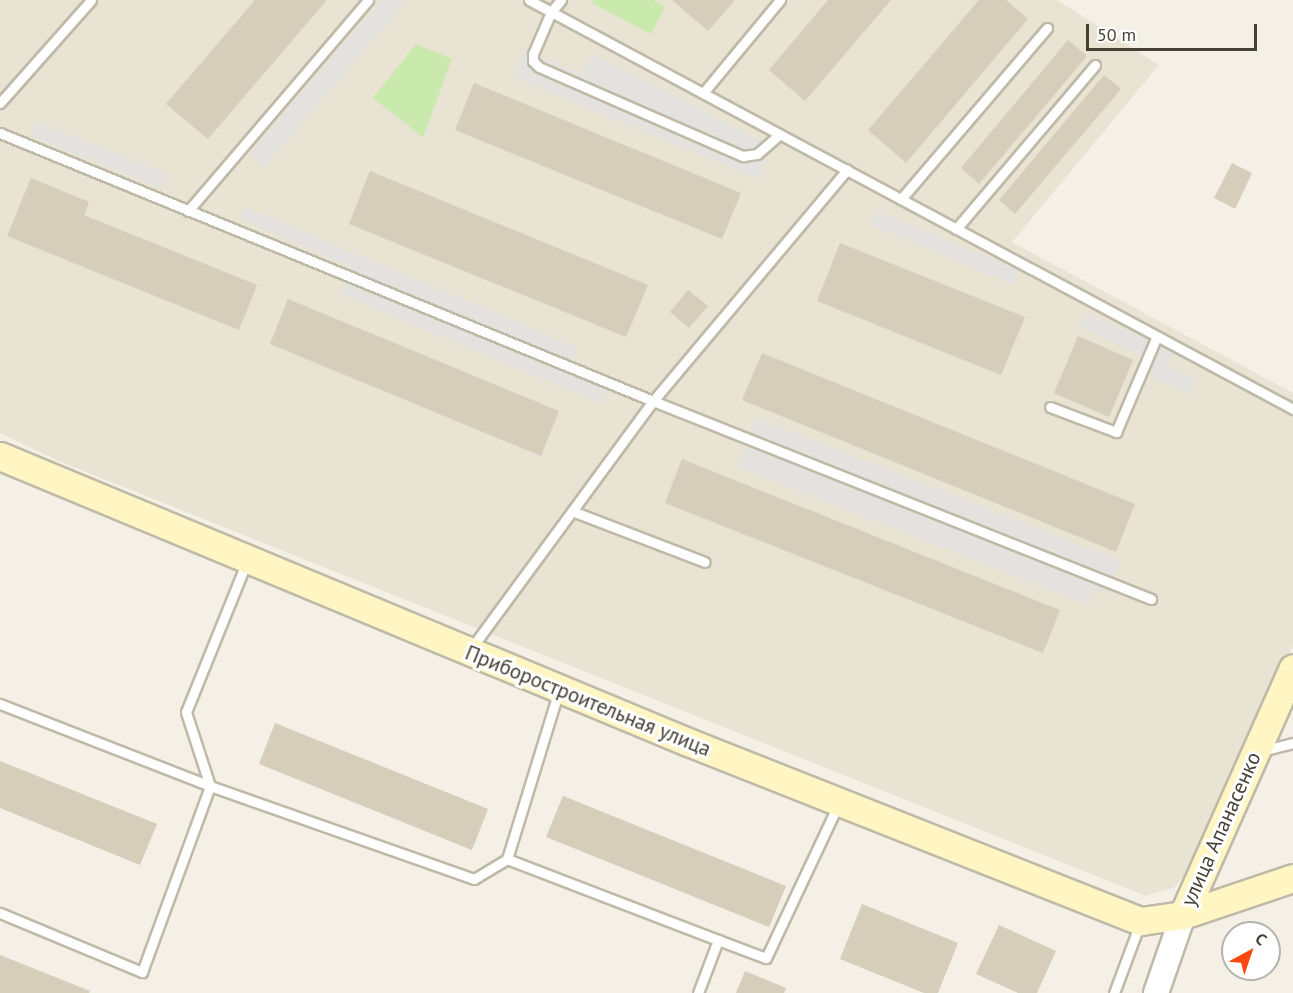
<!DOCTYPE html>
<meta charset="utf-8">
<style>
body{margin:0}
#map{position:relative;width:1293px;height:993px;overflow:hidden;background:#f4f0e6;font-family:"PT Sans",sans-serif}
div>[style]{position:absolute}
.residential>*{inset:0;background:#e8e3d3}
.green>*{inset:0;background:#c9eaac}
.parking>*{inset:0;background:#e4e2de}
.building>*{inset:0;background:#d6cdba}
.roads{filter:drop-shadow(2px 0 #bfb9a8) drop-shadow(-2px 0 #bfb9a8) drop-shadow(0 2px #bfb9a8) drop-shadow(0 -2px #bfb9a8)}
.service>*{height:9px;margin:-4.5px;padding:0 4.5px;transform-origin:4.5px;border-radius:4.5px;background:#fff}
.tertiary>*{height:24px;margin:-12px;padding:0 12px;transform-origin:12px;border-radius:12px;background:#fff}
.secondary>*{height:27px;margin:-13.5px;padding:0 13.5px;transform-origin:13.5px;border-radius:13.5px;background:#fff6c4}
span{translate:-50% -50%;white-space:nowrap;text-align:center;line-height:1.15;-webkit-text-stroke:6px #fff;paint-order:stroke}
.street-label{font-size:21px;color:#464135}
.north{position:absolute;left:1221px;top:921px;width:60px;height:60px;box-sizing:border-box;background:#fff;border:2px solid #b5b3ae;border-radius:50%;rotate:40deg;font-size:16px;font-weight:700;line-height:24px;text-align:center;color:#464135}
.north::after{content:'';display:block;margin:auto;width:21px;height:27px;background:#ff4811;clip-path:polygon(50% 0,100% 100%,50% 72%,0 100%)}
.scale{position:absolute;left:1086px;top:24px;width:171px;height:27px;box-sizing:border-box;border:3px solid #464135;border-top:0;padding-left:8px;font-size:18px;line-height:21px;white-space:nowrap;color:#464135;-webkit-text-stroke:4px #fff;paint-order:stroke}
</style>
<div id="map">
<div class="residential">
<i style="clip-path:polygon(0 0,1057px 0,1159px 65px,1012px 242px,1293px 393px,1293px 646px,1196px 859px,1175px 887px,1146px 896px,61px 462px,0 433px)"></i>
</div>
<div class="green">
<i style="clip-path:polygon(594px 0,653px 0,665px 7px,651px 34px,592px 3px)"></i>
<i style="clip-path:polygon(416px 44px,452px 59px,423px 137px,373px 98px)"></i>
</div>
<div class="parking">
<i style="clip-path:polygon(382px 0,407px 0,264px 167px,249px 154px)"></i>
<i style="clip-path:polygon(525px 50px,584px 75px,593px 53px,772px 147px,758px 179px,513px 77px)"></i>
<i style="clip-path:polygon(37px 122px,168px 174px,162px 188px,31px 136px)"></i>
<i style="clip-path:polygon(245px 207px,576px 347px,566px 371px,608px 389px,602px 404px,341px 294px,352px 267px,240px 219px)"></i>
<i style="clip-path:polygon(877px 211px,1019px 270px,1013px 285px,872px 225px)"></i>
<i style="clip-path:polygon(1087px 313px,1174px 352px,1168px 366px,1196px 379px,1189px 394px,1145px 375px,1151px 360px,1080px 328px)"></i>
<i style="clip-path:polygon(757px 418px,1121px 561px,1108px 595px,1095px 590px,1089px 605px,738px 467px)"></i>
</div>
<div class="building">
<i style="clip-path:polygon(255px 0,327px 0,208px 139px,166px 104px)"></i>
<i style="clip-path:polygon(672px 0,735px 0,708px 31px)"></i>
<i style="clip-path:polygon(828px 0,891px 0,805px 101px,769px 70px)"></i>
<i style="clip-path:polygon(979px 0,1006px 0,1028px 19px,906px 163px,868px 130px)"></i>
<i style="clip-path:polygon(1068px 40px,1087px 56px,979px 184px,961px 168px)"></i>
<i style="clip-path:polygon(1104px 75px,1121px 89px,1015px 214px,999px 200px)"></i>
<i style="clip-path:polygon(474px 83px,741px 193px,722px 239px,455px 130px)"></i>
<i style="clip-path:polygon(1232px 163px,1252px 173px,1235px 209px,1214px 198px)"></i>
<i style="clip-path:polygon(370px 171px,648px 285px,626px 337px,349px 224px)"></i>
<i style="clip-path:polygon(31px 178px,89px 202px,84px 215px,257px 285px,239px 330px,7px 236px)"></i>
<i style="clip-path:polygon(840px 243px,1025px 317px,1001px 375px,817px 301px)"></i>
<i style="clip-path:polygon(688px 290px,708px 306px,689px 328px,670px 312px)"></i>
<i style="clip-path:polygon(288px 299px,559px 411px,541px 456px,270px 344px)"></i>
<i style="clip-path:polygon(1078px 336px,1133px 360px,1109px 417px,1054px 393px)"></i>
<i style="clip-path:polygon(762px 353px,1135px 504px,1116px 552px,742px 400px)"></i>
<i style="clip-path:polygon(682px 459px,1060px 610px,1043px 653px,665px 503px)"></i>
<i style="clip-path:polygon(275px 723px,488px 809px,472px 850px,259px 764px)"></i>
<i style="clip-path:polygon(0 761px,157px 824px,140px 865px,0 808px)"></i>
<i style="clip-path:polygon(563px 796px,786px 886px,769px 927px,546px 837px)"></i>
<i style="clip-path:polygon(862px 904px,958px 943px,938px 993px,924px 993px,840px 959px)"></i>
<i style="clip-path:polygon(999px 925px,1056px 951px,1037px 993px,1018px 993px,976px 974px)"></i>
<i style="clip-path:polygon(0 955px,90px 991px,89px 993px,0 993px)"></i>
<i style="clip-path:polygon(745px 971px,786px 988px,784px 993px,736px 993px)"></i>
</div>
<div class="roads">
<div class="service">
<i style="left:529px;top:0;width:867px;rotate:28.16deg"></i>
<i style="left:561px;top:0;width:16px;rotate:130deg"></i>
<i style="left:551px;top:12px;width:46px;rotate:113.2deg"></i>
<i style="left:533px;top:54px;width:7px;rotate:90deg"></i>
<i style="left:533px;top:61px;width:8px;rotate:45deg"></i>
<i style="left:539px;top:67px;width:223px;rotate:23.6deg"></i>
<i style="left:743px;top:156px;width:14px;rotate:-8deg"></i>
<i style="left:757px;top:154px;width:30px;rotate:-41deg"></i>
<i style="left:703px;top:93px;width:121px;rotate:-50.4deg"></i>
<i style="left:0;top:103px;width:137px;rotate:-48.5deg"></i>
<i style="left:0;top:133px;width:706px;rotate:22.31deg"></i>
<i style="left:653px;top:401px;width:536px;rotate:21.68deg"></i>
<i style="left:901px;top:199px;width:225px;rotate:-49.5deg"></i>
<i style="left:188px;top:211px;width:277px;rotate:-49.5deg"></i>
<i style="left:956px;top:229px;width:215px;rotate:-49.7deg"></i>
<i style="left:1050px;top:407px;width:71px;rotate:20.7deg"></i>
<i style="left:1116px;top:432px;width:104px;rotate:-66.9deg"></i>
<i style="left:572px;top:511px;width:142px;rotate:21deg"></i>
<i style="left:470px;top:650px;width:309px;rotate:-53.7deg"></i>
<i style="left:653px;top:401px;width:302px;rotate:-50deg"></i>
<i style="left:559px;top:690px;width:177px;rotate:107.1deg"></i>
<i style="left:507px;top:859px;width:226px;rotate:21deg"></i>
<i style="left:0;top:704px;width:225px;rotate:21.3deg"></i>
<i style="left:210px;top:786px;width:280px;rotate:19.4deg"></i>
<i style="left:474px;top:879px;width:39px;rotate:-31deg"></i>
<i style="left:1261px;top:751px;width:33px;rotate:-14deg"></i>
<i style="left:0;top:913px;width:154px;rotate:22.6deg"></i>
<i style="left:142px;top:972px;width:198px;rotate:-69.9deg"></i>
<i style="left:210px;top:786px;width:78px;rotate:-108deg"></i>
<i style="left:186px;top:712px;width:163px;rotate:-68deg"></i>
<i style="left:698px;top:993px;width:57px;rotate:-69.3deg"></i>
<i style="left:718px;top:940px;width:51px;rotate:20.6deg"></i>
<i style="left:766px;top:958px;width:171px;rotate:-64.8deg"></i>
<i style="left:1114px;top:993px;width:75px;rotate:-69.6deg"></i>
</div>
<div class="tertiary">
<i style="left:1156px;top:993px;width:83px;rotate:-70.9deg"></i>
</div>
<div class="secondary">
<i style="left:0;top:456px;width:745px;rotate:22.57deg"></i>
<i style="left:688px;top:742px;width:487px;rotate:21.6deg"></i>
<i style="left:1141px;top:921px;width:42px;rotate:-8.1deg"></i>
<i style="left:1183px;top:915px;width:116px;rotate:-18.6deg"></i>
<i style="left:1183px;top:915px;width:270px;rotate:-66deg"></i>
</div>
</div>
<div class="street-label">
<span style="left:588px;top:701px;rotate:22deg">Приборостроительная улица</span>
<span style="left:1221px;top:829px;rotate:-66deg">улица Апанасенко</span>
</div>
<div class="north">С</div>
<div class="scale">50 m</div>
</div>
